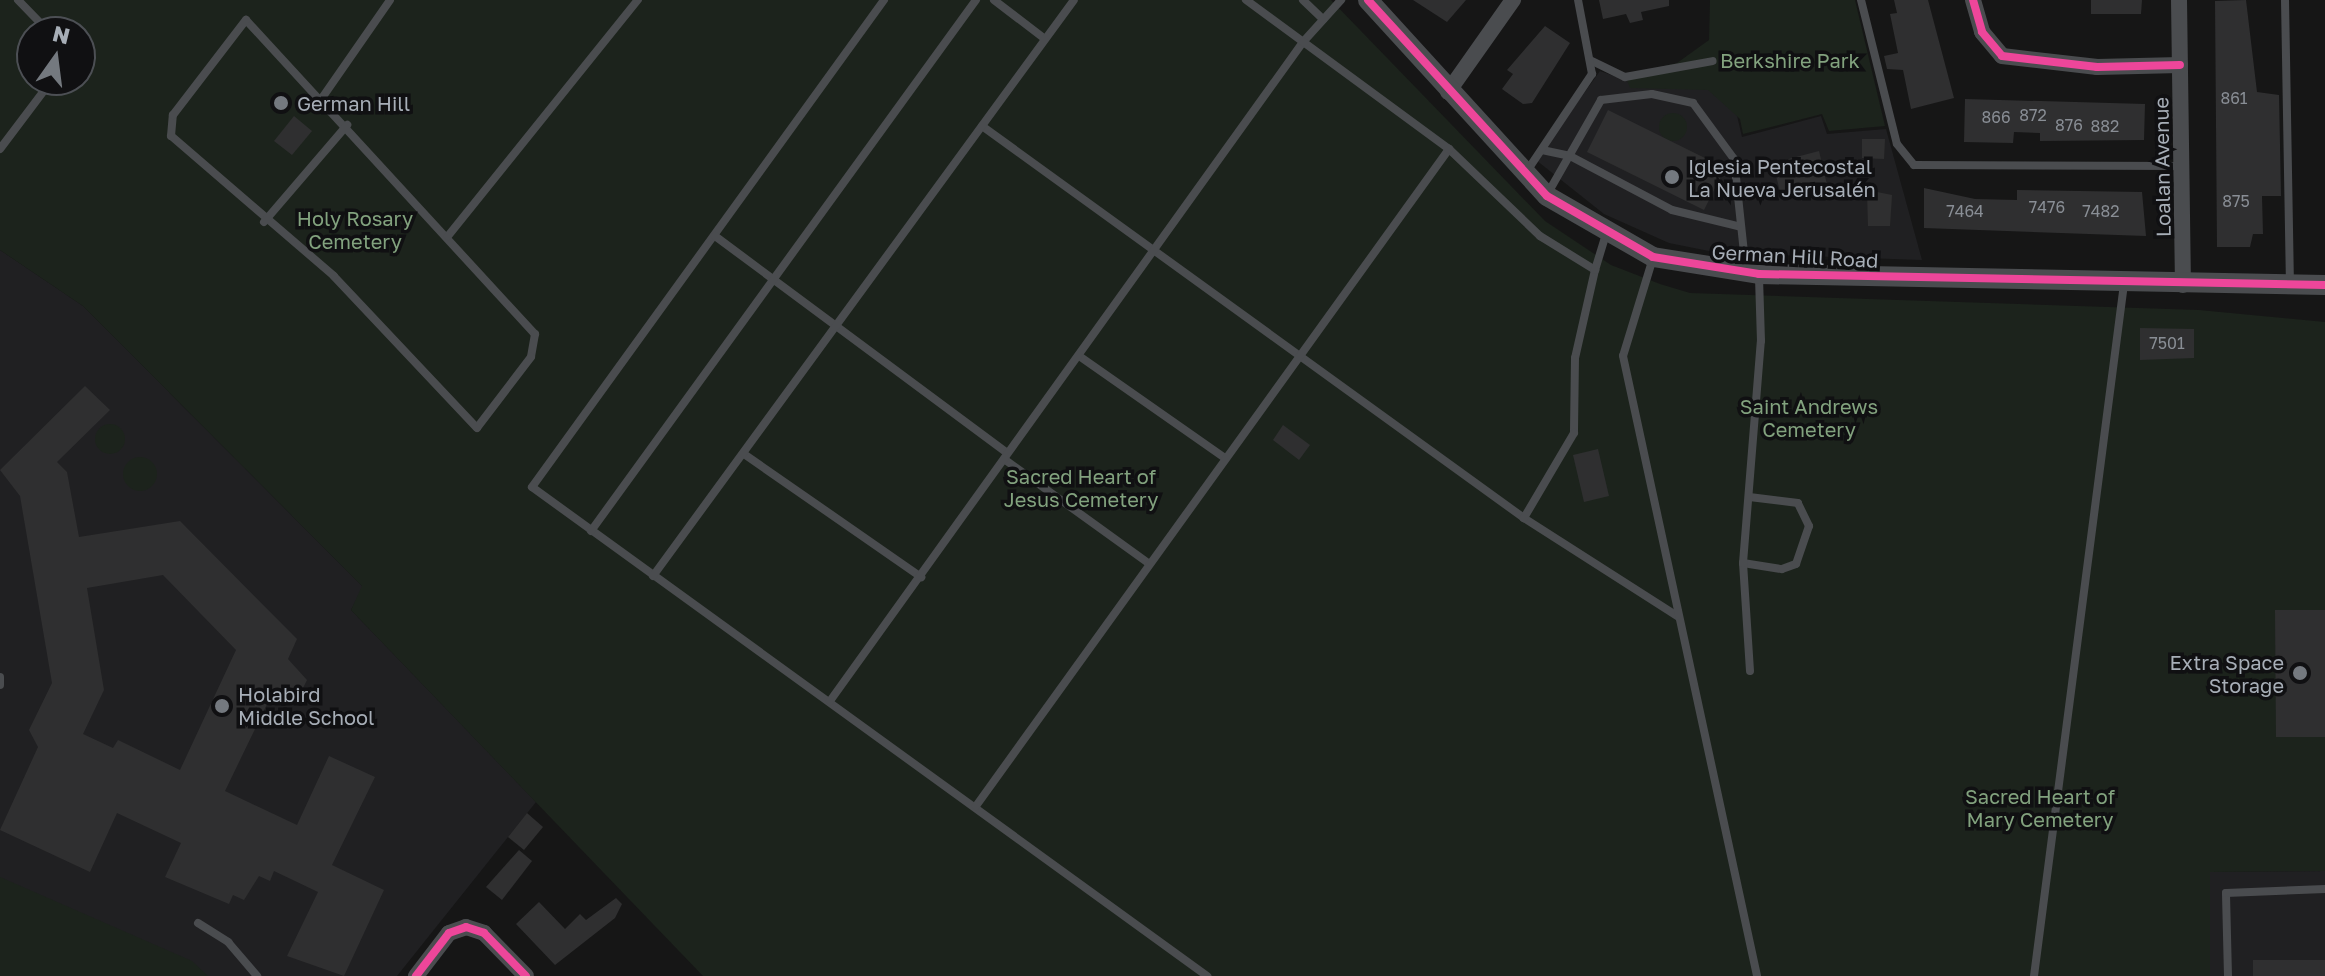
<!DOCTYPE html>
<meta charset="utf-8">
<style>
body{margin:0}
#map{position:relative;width:2325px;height:976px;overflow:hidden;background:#161616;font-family:"Golos Text",sans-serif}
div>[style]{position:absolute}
.built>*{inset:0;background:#202022}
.green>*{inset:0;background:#1c231c}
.round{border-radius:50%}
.building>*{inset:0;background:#2f2f30}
.service>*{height:8px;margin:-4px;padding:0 4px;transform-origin:4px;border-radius:4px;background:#4a4c4f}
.minor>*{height:16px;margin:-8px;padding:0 8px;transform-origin:8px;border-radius:8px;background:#4a4c4f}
.tertiary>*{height:20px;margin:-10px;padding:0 10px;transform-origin:10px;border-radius:10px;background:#4a4c4f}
.cycleway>*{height:8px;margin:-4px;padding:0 4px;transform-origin:4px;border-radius:4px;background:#ed469a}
.dots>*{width:22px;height:22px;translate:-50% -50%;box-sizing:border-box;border:4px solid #101012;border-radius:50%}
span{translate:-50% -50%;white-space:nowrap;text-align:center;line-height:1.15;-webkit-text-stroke:7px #101012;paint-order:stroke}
.number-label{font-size:16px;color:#898e95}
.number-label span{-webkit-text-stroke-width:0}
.park-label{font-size:20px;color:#82a27e}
.poi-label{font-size:20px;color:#a7aeb7}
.left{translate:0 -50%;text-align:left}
.right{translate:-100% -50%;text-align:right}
.street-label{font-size:20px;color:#a7aeb7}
.north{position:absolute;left:16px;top:16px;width:80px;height:80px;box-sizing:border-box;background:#101012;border:2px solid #4c4f54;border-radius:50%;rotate:14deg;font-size:22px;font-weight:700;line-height:32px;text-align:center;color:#a7aeb7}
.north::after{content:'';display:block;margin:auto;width:28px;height:36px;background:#74797f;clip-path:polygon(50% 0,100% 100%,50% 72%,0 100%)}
</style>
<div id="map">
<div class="built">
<i style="clip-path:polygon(1600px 71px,1628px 81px,1728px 77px,1742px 137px,1821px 116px,1827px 134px,1886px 129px,1922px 260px,1719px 253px,1669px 243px,1604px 214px,1536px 160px)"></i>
<i style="clip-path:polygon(0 250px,83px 306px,363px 587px,351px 610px,536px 802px,397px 976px,0 976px)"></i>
<i style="clip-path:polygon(2325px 871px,2325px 976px,2210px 976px,2210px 872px)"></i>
</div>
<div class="green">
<i style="clip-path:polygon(evenodd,0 0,1331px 0,1545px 221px,1611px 265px,1660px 284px,1690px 293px,2199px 310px,2325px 322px,2325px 871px,2210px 872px,2210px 976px,703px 976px,351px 610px,362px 586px,83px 306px,0 250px,0 0,32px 32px,80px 32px,80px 80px,32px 80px,32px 32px)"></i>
<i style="clip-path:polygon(1710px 0,1855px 0,1885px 126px,1829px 131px,1822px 114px,1743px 134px,1740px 119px,1708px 90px,1630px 88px,1625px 75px,1677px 63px,1709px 40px)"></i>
<i class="round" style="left:1659px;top:113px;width:28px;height:28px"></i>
<i class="round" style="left:95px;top:424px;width:30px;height:30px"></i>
<i class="round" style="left:123px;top:457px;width:34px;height:34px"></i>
<i style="clip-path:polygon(0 877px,192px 961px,208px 976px,0 976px)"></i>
</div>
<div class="building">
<i style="clip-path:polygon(1413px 0,1466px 0,1447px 22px)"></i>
<i style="clip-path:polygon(1599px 0,1669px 0,1669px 6px,1641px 12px,1643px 20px,1630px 23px,1626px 14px,1603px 19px)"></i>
<i style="clip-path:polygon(1894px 0,1928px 0,1954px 98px,1911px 109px,1903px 70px,1887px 69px,1884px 56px,1898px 53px,1890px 14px,1897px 13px)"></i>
<i style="clip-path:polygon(2091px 0,2142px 0,2141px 14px,2091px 14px)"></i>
<i style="clip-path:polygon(2246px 0,2257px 92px,2279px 95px,2281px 196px,2262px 196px,2263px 234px,2253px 234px,2250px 247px,2217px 247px,2215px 1px)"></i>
<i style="clip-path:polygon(1545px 26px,1570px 43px,1532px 103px,1523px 104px,1502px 89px,1513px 74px,1507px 70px)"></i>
<i style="clip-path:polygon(1965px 99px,2145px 104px,2144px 140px,2040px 141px,2040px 133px,2014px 132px,2013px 143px,1964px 142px)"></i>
<i style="clip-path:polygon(1608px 110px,1725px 168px,1704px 210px,1587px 152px)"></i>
<i style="clip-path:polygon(294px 116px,312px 131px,292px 155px,274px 141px)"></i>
<i style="clip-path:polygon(1862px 139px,1885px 139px,1884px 159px,1862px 158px)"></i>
<i style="clip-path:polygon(1819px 151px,1828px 189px,1782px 200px,1773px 163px)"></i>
<i style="clip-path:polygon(1924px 188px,1975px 199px,2017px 200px,2017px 190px,2142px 192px,2146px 236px,1924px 228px)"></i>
<i style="clip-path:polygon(1867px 190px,1892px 195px,1890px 226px,1868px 226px)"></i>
<i style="clip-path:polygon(2140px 328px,2194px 329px,2194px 358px,2140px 360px)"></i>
<i style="clip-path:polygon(evenodd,85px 386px,110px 410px,57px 462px,67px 472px,79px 537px,180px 521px,297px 639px,288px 659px,307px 680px,297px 700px,270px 698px,225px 791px,297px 825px,329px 756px,375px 777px,332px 865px,384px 890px,344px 976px,287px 956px,318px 892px,274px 871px,270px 881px,259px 876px,244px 900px,233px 895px,229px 904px,165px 877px,181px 843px,117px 813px,90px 872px,0 830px,38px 747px,29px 730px,52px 683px,20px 496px,0 470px,85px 386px,163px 575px,236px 650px,180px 770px,118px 740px,113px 748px,83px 734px,104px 690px,87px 588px,163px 575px)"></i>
<i style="clip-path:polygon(1283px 425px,1310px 445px,1299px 460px,1273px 440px)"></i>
<i style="clip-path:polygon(1598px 449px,1609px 496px,1584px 502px,1573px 455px)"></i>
<i style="clip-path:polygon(2275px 610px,2325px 610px,2325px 737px,2276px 737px)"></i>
<i style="clip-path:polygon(527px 813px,543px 827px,524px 850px,508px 837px)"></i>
<i style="clip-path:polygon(519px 850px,532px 861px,502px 900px,486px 887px)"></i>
<i style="clip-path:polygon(616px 898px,622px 904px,615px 918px,555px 965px,516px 924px,539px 902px,565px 929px,580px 914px,586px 920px)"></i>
<i style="clip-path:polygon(2253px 960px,2325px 960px,2325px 976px,2253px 976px)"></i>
</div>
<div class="service">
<i style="left:18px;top:0;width:45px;rotate:45.9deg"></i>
<i style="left:884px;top:0;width:601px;rotate:125.86deg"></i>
<i style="left:532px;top:487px;width:834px;rotate:35.92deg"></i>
<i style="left:994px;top:0;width:64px;rotate:37.4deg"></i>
<i style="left:1303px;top:0;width:28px;rotate:44deg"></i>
<i style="left:1861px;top:0;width:148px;rotate:76deg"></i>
<i style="left:1897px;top:144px;width:27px;rotate:51deg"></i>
<i style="left:1914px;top:165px;width:267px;rotate:0.2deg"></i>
<i style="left:2285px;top:0;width:285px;rotate:89deg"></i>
<i style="left:246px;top:20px;width:427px;rotate:47.4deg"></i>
<i style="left:535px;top:334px;width:23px;rotate:100deg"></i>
<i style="left:531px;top:357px;width:89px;rotate:127.3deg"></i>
<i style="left:477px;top:428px;width:209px;rotate:-133.3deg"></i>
<i style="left:334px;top:276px;width:215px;rotate:-139.3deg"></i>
<i style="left:171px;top:136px;width:21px;rotate:-85deg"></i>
<i style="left:173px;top:115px;width:120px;rotate:-52.5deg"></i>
<i style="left:1590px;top:60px;width:39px;rotate:26deg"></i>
<i style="left:1625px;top:77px;width:89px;rotate:-10.3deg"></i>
<i style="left:322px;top:98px;width:119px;rotate:-55.2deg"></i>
<i style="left:982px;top:126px;width:669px;rotate:35.88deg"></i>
<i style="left:1524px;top:518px;width:182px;rotate:32.6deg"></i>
<i style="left:0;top:149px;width:86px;rotate:-53deg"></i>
<i style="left:1449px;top:149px;width:126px;rotate:43.7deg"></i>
<i style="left:1540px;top:236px;width:65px;rotate:31.7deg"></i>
<i style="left:1595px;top:270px;width:90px;rotate:102.8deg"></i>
<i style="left:1575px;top:358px;width:75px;rotate:90.8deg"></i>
<i style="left:1574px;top:433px;width:99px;rotate:120.5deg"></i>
<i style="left:1542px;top:150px;width:29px;rotate:12deg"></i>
<i style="left:1570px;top:156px;width:115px;rotate:27.9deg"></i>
<i style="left:1672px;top:210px;width:71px;rotate:13.8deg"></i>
<i style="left:1527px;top:171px;width:117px;rotate:-56.2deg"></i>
<i style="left:1592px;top:74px;width:75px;rotate:-100.7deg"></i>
<i style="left:1548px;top:193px;width:107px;rotate:-60.3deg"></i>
<i style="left:1601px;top:100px;width:51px;rotate:-6.7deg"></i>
<i style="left:1652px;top:94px;width:42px;rotate:12.4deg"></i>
<i style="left:1693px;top:103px;width:69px;rotate:53.8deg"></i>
<i style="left:1734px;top:159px;width:113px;rotate:83.9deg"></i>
<i style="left:264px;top:222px;width:128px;rotate:-49.4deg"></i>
<i style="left:448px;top:236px;width:303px;rotate:-51.2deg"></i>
<i style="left:715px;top:236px;width:364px;rotate:36.6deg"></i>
<i style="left:1653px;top:258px;width:102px;rotate:107deg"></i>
<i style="left:1623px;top:356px;width:634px;rotate:77.8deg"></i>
<i style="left:1595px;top:270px;width:37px;rotate:-73deg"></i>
<i style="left:1082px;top:358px;width:174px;rotate:35deg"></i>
<i style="left:744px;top:454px;width:216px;rotate:34.8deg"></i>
<i style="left:1004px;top:459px;width:178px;rotate:35.8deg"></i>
<i style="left:591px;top:531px;width:656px;rotate:-54.06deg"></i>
<i style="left:1743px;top:563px;width:39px;rotate:9deg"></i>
<i style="left:1782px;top:569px;width:15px;rotate:-20deg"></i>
<i style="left:1796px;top:564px;width:40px;rotate:-71.1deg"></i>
<i style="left:1809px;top:526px;width:25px;rotate:-116deg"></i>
<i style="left:1798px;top:503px;width:49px;rotate:-173deg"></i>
<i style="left:653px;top:576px;width:713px;rotate:-53.84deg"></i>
<i style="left:1750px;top:671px;width:108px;rotate:-93.7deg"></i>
<i style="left:1743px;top:563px;width:223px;rotate:-85.4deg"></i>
<i style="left:1761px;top:341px;width:64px;rotate:-91.8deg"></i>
<i style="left:0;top:677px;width:8px;rotate:90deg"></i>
<i style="left:830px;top:701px;width:811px;rotate:-54.33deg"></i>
<i style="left:1303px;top:42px;width:57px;rotate:-47.9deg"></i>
<i style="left:976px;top:806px;width:810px;rotate:-54.25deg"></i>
<i style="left:1449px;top:149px;width:252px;rotate:-143.7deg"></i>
<i style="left:198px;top:923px;width:36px;rotate:32deg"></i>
<i style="left:228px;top:942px;width:45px;rotate:49.5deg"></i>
<i style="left:2034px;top:976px;width:698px;rotate:-82.59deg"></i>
<i style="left:2228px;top:976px;width:83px;rotate:-91.4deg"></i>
<i style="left:2226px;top:893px;width:99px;rotate:-2.3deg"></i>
</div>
<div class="minor">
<i style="left:1973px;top:0;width:33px;rotate:74deg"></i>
<i style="left:1982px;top:32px;width:31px;rotate:50deg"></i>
<i style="left:2002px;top:56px;width:96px;rotate:6.6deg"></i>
<i style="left:2097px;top:67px;width:83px;rotate:-1.4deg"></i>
<i style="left:2179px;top:0;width:285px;rotate:89.2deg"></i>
<i style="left:1448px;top:92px;width:113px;rotate:-54.8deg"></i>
<i style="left:416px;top:976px;width:54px;rotate:-52.5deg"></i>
<i style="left:449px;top:933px;width:18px;rotate:-19deg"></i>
<i style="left:466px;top:927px;width:19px;rotate:18deg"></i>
<i style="left:484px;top:933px;width:60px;rotate:45.7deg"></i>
</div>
<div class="tertiary">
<i style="left:1368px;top:0;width:265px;rotate:47.6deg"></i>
<i style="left:1547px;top:196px;width:122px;rotate:29.9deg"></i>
<i style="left:1653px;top:257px;width:107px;rotate:9.1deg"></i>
<i style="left:1759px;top:274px;width:566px;rotate:1.11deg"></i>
</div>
<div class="cycleway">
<i style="left:1368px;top:0;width:265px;rotate:47.6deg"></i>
<i style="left:1547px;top:196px;width:122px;rotate:29.9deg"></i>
<i style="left:1653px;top:257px;width:107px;rotate:9.1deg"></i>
<i style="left:1759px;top:274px;width:566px;rotate:1.11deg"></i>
<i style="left:1973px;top:0;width:33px;rotate:74deg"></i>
<i style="left:1982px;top:32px;width:31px;rotate:50deg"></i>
<i style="left:2002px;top:56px;width:96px;rotate:6.6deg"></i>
<i style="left:2097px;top:67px;width:83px;rotate:-1.4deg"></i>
<i style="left:416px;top:976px;width:54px;rotate:-52.5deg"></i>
<i style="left:449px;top:933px;width:18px;rotate:-19deg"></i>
<i style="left:466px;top:927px;width:19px;rotate:18deg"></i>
<i style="left:484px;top:933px;width:60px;rotate:45.7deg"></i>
</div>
<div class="dots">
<i style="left:281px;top:103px;background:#74797f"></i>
<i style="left:1672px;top:177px;background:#74797f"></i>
<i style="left:2300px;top:673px;background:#74797f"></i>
<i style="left:222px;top:706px;background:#74797f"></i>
</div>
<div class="number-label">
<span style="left:2234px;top:98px">861</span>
<span style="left:2033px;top:115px">872</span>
<span style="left:1996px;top:117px">866</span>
<span style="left:2069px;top:125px">876</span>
<span style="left:2105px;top:126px">882</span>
<span style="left:2236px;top:201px">875</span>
<span style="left:2047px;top:207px">7476</span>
<span style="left:1965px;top:211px">7464</span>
<span style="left:2101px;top:211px">7482</span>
<span style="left:2167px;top:343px">7501</span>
</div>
<div class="park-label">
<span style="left:1790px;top:60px">Berkshire Park</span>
<span style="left:355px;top:230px">Holy Rosary<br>Cemetery</span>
<span style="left:1809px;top:418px">Saint Andrews<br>Cemetery</span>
<span style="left:1081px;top:488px">Sacred Heart of<br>Jesus Cemetery</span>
<span style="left:2040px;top:808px">Sacred Heart of<br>Mary Cemetery</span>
</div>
<div class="poi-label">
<span class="left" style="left:297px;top:103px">German Hill</span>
<span class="left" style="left:1688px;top:178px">Iglesia Pentecostal<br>La Nueva Jerusalén</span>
<span class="right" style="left:2284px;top:674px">Extra Space<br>Storage</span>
<span class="left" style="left:238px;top:706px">Holabird<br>Middle School</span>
</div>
<div class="street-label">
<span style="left:2162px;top:167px;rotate:-91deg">Loalan Avenue</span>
<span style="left:1795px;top:256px;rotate:3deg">German Hill Road</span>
</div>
<div class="north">N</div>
</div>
